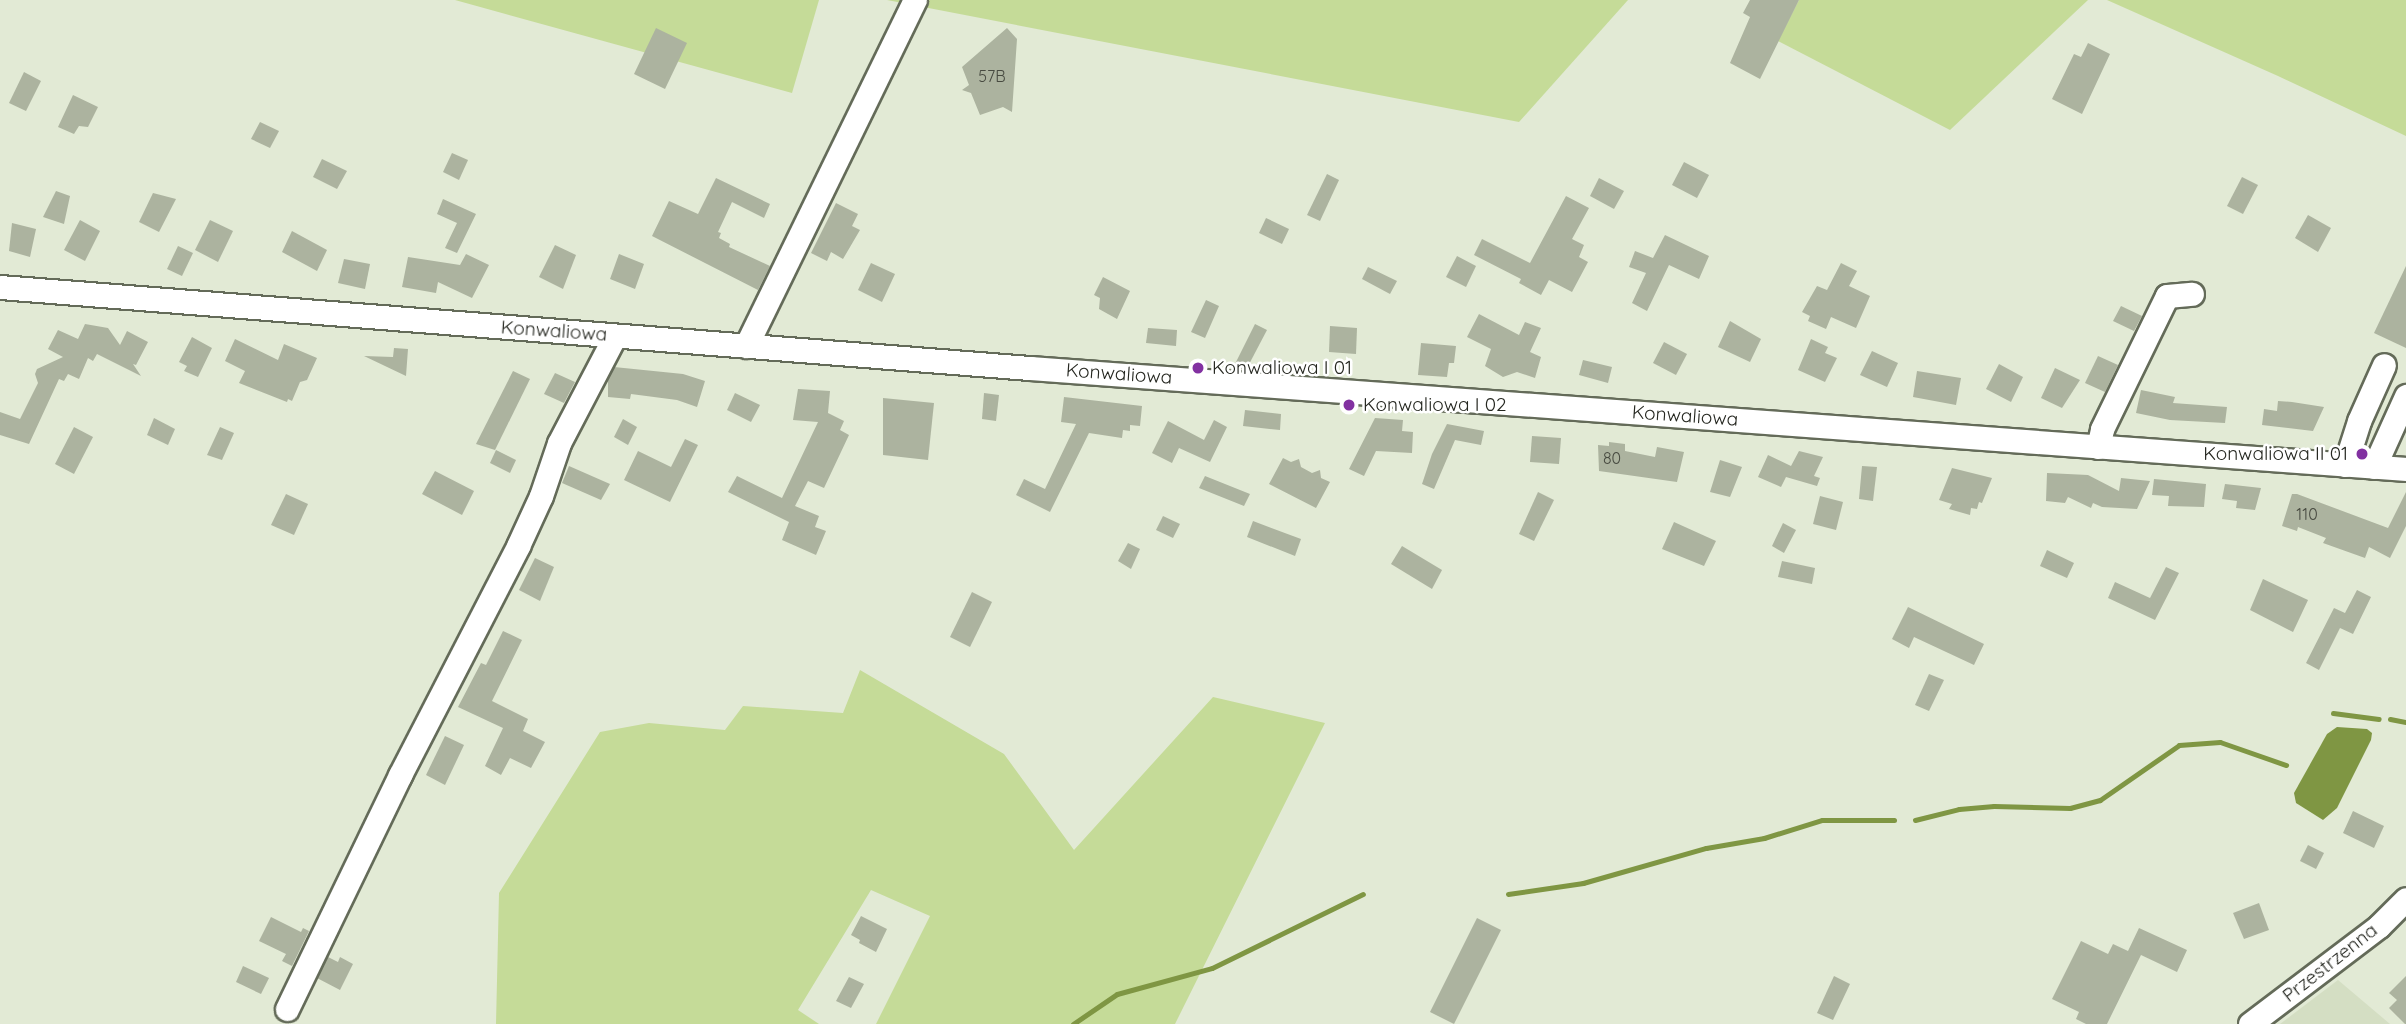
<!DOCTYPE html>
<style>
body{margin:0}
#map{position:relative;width:2406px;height:1024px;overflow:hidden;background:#e2ead5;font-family:Quicksand,sans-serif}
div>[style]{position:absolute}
.built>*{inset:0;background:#d4dec3}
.green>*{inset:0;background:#c5db98}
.water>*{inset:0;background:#7f9643}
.stream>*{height:5px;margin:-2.5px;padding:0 2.5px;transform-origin:2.5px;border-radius:2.5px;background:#7f9643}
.building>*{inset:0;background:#acb39f}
.roads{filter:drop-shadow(2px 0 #646b59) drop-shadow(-2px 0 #646b59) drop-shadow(0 2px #646b59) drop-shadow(0 -2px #646b59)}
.minor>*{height:23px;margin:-11.5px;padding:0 11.5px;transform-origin:11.5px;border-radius:11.5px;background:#fff}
.dots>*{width:19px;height:19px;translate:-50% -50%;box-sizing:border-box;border:4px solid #fff;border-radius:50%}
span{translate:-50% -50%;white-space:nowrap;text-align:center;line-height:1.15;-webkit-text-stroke:5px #fff;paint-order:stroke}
.number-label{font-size:16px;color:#474a40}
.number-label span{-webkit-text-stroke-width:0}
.street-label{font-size:19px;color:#252720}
.poi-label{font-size:19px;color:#252720}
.left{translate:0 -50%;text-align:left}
.right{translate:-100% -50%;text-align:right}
</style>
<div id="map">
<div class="built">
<i style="clip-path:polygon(2338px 980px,2390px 1024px,2280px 1024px)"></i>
</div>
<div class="green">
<i style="clip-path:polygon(455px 0,819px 0,792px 93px)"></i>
<i style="clip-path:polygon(887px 0,1628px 0,1519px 122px)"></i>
<i style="clip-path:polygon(1799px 0,2088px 0,1950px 130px,1778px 41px)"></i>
<i style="clip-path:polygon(2107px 0,2406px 0,2406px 136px,2278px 76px)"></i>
<i style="clip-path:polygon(860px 670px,1004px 754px,1074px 850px,1213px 697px,1325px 723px,1175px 1024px,876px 1024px,930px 916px,871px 890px,798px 1010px,819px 1024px,496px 1024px,499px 893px,600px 732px,649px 723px,725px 730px,743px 706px,843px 713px)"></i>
</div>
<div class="water">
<i style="clip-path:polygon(2337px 727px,2367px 729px,2372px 733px,2371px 740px,2337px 808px,2323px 820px,2296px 803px,2294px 793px,2327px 734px)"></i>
</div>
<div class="stream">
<i style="left:2333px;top:713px;width:46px;rotate:7.4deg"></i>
<i style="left:2390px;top:719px;width:16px;rotate:11deg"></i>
<i style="left:1915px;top:820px;width:45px;rotate:-14deg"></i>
<i style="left:1959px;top:809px;width:35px;rotate:-5deg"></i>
<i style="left:1994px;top:806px;width:76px;rotate:1.5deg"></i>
<i style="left:2070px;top:808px;width:31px;rotate:-15deg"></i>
<i style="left:2100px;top:800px;width:96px;rotate:-34.8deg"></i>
<i style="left:2179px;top:745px;width:41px;rotate:-4.2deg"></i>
<i style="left:2220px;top:742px;width:70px;rotate:19.2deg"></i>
<i style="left:1508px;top:894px;width:76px;rotate:-8.3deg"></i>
<i style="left:1583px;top:883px;width:128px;rotate:-15.9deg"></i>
<i style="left:1706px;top:848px;width:59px;rotate:-9.8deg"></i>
<i style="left:1764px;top:838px;width:61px;rotate:-17.2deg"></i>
<i style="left:1822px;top:820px;width:72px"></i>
<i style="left:1073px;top:1024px;width:53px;rotate:-34.3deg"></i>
<i style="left:1117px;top:994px;width:98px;rotate:-15.3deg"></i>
<i style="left:1212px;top:968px;width:168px;rotate:-26.1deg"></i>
</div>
<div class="building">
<i style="clip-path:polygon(1750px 0,1799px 0,1760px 79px,1730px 63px,1750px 17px,1743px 13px)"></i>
<i style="clip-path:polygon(656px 28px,687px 43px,665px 89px,634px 74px)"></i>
<i style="clip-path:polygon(1007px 28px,1017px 39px,1012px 112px,1003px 107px,980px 115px,971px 93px,962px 90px,969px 85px,962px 67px)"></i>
<i style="clip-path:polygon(2088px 43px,2110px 54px,2082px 114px,2052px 99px,2074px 54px,2081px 57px)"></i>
<i style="clip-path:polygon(24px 72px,41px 81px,26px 111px,9px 103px)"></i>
<i style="clip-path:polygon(73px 95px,98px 107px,88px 127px,79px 126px,74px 134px,58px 127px)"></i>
<i style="clip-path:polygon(260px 122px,279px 131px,270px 148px,251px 139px)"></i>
<i style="clip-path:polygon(452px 153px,468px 160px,459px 180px,443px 172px)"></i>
<i style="clip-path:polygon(322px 159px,347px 171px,337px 189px,313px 177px)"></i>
<i style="clip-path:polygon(1684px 162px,1709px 175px,1697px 198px,1672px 185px)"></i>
<i style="clip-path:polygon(1327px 174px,1339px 180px,1320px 221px,1307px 215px)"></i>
<i style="clip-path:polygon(2242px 177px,2258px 185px,2243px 214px,2227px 206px)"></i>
<i style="clip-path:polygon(716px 178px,770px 204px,764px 218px,732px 202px,718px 232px,721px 233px,719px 238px,730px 244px,729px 247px,770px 266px,758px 290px,652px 236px,669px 201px,698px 214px)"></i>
<i style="clip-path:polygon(1599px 178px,1624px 191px,1614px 209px,1590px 196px)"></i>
<i style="clip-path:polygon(56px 191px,70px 196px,64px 224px,43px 217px)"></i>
<i style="clip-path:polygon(153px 193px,176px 199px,159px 232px,139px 222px)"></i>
<i style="clip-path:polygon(1566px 196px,1589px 208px,1572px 239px,1584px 245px,1579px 257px,1588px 262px,1572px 292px,1549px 280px,1541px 295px,1519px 283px,1521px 279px,1474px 255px,1482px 239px,1530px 263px)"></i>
<i style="clip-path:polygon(443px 199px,476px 214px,457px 253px,445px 248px,457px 223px,437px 214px)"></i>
<i style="clip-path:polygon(836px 203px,858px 214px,852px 226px,860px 230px,843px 259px,831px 252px,827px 261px,811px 253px)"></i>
<i style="clip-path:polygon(2308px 215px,2331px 228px,2318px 252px,2295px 238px)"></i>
<i style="clip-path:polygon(1266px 218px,1289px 229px,1282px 244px,1259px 233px)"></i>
<i style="clip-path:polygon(80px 220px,100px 231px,85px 261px,64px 250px)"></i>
<i style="clip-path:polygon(210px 220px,233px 231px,218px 262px,195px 250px)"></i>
<i style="clip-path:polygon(12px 223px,36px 229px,30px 257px,9px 251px)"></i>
<i style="clip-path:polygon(292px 231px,327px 250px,317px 271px,282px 252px)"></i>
<i style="clip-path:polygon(1665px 235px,1709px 256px,1699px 279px,1669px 265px,1647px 311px,1632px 303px,1646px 273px,1629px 267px,1635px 251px,1653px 258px)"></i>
<i style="clip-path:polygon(555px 245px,576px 255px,563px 289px,539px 277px)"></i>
<i style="clip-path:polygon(178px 246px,193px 253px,182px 276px,167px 269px)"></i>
<i style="clip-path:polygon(466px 254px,489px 265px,472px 298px,438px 282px,436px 293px,402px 287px,408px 257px,460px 265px)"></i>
<i style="clip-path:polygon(619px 254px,644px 264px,635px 289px,610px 279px)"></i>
<i style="clip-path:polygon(1457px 256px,1476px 266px,1466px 287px,1446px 277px)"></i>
<i style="clip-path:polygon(344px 259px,370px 264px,365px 289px,338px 283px)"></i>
<i style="clip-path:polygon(871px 263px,895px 274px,882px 302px,858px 290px)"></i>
<i style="clip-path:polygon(1841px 263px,1857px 271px,1849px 286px,1870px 296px,1856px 328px,1831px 317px,1826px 329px,1808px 321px,1810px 316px,1802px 312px,1817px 286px,1827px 290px)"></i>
<i style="clip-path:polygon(2406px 266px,2406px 348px,2374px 333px)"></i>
<i style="clip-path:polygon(1368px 267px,1397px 281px,1390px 294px,1362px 279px)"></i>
<i style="clip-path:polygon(1103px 277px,1130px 291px,1117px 319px,1099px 309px,1100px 298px,1094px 295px)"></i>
<i style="clip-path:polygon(1206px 300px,1219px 306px,1205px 338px,1191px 332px)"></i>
<i style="clip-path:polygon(2121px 306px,2142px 316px,2134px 331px,2113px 321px)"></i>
<i style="clip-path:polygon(1479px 314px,1519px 335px,1525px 322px,1541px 328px,1530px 352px,1541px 357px,1535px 378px,1517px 372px,1503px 377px,1485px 366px,1491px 349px,1467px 337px)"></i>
<i style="clip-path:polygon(1730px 321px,1761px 339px,1750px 362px,1718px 347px)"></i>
<i style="clip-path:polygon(85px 324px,108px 328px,120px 345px,127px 331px,148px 342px,136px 365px,133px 364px,141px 376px,97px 354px,93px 361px,88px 358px,79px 379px,68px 374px,64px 381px,59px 379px,29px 444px,0 435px,0 412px,20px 419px,38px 383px,35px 374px,37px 369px,63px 357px,48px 349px,58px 330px,78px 339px)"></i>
<i style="clip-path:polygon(1255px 324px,1267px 330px,1246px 370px,1236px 369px,1233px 368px)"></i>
<i style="clip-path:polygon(1330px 326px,1357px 328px,1356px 354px,1329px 352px)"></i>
<i style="clip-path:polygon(1148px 328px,1177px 330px,1176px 346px,1146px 343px)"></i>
<i style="clip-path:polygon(192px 337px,212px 348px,198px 377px,184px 371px,187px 366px,179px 362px)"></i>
<i style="clip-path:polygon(235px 339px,278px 360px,284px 344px,317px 358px,307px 380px,300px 382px,292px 401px,288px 399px,287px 402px,239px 383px,245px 371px,225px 361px)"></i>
<i style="clip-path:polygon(1811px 339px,1828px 347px,1825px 353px,1837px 358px,1825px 382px,1798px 370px)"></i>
<i style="clip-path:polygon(1664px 342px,1687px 354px,1676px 375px,1653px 363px)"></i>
<i style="clip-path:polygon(1421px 343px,1456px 346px,1454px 363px,1449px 363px,1447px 377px,1418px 375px)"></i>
<i style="clip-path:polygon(394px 348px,408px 349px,406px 376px,364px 356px,393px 357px)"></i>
<i style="clip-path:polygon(1872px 351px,1898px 363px,1887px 387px,1860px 375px)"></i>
<i style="clip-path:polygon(2098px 356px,2118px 365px,2105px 392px,2085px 383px)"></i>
<i style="clip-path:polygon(1583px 360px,1612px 367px,1608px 383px,1579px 375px)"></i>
<i style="clip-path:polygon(1999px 364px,2023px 377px,2011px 402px,1986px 389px)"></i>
<i style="clip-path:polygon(614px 367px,683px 374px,705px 381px,697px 407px,677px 400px,631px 394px,630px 399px,608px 397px,608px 380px)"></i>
<i style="clip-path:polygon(2055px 368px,2080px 380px,2062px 408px,2041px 398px)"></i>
<i style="clip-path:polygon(513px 371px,530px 379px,495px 450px,476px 444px)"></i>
<i style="clip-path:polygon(1917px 371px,1961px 378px,1956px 405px,1913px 397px)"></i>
<i style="clip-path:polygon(555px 373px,575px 382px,564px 403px,544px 394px)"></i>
<i style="clip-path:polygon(798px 389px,830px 391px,828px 413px,844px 421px,840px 430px,849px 435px,824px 488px,808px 481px,795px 506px,819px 516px,815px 527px,826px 531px,816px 555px,782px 540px,789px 522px,728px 492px,737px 476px,782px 498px,818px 422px,793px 420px)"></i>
<i style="clip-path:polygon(2141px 390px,2175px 397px,2173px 403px,2227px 407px,2225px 423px,2170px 420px,2136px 413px)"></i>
<i style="clip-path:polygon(735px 393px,760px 405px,751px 422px,727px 410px)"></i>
<i style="clip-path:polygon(984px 393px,999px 395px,996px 421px,982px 419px)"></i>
<i style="clip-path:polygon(1064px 397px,1142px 406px,1140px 426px,1130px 425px,1130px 431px,1123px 430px,1122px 438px,1089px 433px,1050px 512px,1016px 495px,1024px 479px,1045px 489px,1076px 424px,1061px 422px)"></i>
<i style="clip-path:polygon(883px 398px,934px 403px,928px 460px,883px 455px)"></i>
<i style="clip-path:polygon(2278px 401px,2292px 402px,2324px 407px,2313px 431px,2262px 425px,2264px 409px,2277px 411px)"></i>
<i style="clip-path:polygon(1245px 410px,1281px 414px,1280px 430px,1243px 426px)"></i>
<i style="clip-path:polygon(154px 418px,175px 429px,168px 445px,147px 435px)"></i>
<i style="clip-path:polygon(1375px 418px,1403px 420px,1402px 431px,1413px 432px,1412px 453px,1376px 451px,1364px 476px,1349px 469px)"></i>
<i style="clip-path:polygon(623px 419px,637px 427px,628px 445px,614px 437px)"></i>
<i style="clip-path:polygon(1214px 420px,1227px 427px,1210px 462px,1179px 448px,1172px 463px,1152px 453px,1168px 421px,1204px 440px)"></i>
<i style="clip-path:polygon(1447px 424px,1484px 431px,1481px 445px,1455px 440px,1434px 489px,1422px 484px,1432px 454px)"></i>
<i style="clip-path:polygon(74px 427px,93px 437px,74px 474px,55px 464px)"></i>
<i style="clip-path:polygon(220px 427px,234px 433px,222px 460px,207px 455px)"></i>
<i style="clip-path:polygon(1532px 436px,1561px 438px,1559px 464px,1530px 462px)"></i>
<i style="clip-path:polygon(685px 439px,698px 445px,670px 502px,624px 480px,638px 451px,671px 467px)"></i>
<i style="clip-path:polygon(1609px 442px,1625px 444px,1625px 451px,1655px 457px,1657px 447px,1684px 452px,1677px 482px,1599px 471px,1598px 445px,1609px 446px)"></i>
<i style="clip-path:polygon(496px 450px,516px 460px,510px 473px,490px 463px)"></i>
<i style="clip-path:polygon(1799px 451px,1823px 457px,1814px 476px,1820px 478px,1817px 486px,1786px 477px,1781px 487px,1758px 477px,1768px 455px,1791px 466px)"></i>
<i style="clip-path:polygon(1283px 458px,1291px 462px,1299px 459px,1301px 467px,1312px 473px,1320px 470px,1321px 478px,1330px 482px,1316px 508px,1269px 484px)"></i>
<i style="clip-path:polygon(1720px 460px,1742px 467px,1730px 497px,1710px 492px)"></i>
<i style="clip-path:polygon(569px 466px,610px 484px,601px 500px,562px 483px)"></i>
<i style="clip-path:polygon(1862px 466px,1877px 467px,1873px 501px,1859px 499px)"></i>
<i style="clip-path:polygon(1952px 468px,1992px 478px,1982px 503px,1979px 502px,1977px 509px,1971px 508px,1970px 515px,1949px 509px,1952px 504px,1939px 500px)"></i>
<i style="clip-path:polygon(435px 471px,474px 491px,462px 515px,422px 494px)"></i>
<i style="clip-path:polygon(2047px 473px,2088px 475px,2119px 491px,2121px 478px,2150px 481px,2137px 509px,2102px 507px,2093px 503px,2091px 508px,2068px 497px,2065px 503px,2046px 501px)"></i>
<i style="clip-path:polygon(1205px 476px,1250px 494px,1244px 506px,1199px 488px)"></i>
<i style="clip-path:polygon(2154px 479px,2206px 484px,2204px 507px,2168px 506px,2169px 496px,2152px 495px)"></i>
<i style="clip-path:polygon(2225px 484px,2261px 488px,2255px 510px,2236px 508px,2237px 501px,2222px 499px)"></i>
<i style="clip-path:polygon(1538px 492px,1554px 500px,1534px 541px,1519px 534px)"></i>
<i style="clip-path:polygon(2406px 492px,2406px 526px,2390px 558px,2369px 547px,2365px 558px,2323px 543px,2326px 538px,2298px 527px,2297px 531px,2282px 526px,2292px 494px,2297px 494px,2388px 528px)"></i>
<i style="clip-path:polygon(286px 494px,308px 504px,294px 535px,271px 525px)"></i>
<i style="clip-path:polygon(1820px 496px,1843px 502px,1836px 530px,1813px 524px)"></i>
<i style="clip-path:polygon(1163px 516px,1180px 524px,1173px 538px,1156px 530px)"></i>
<i style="clip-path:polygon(1253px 521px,1301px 539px,1295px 556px,1247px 537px)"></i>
<i style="clip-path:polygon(1674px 522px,1716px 541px,1704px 566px,1662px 549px)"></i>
<i style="clip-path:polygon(1783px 523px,1796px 530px,1784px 553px,1772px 546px)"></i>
<i style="clip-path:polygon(1128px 543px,1140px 549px,1131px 569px,1118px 561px)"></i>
<i style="clip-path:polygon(1402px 546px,1442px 570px,1432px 589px,1391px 564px)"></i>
<i style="clip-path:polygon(2047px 550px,2074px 563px,2067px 578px,2040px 566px)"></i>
<i style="clip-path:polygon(535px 558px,554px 567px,540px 601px,519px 590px)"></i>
<i style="clip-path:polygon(1782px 561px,1815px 568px,1812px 584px,1778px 577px)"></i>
<i style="clip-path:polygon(2166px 567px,2179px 573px,2155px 620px,2108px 598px,2115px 582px,2150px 598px)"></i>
<i style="clip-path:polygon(2263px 579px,2308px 600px,2293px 632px,2250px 610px)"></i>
<i style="clip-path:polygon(2357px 590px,2371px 597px,2353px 634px,2340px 628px,2319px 670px,2306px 663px,2334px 608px,2345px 613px)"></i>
<i style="clip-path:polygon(972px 592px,992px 602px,970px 647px,950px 637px)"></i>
<i style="clip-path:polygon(1908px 607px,1984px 644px,1974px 665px,1914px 637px,1909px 648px,1892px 639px)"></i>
<i style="clip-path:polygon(503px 631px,522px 640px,492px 701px,528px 719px,523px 731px,545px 742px,531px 768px,510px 758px,501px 775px,485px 766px,503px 728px,458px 707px,481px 663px,486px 665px)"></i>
<i style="clip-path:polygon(1929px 674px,1944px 680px,1929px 711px,1915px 705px)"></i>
<i style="clip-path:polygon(445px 736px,464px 745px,445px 785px,426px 775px)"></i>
<i style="clip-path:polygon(2353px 811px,2384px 826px,2374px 848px,2343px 833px)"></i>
<i style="clip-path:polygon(2308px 845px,2324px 853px,2316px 869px,2300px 861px)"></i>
<i style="clip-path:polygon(2259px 903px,2269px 930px,2244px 939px,2233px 913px)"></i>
<i style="clip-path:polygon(861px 916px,887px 929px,876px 952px,859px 943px,860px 940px,851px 935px)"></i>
<i style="clip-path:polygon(271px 917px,301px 932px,303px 928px,309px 931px,292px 966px,282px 961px,286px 954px,259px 941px)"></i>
<i style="clip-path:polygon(1477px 918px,1501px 930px,1454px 1024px,1430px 1012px)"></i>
<i style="clip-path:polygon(2139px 928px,2187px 950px,2177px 972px,2141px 955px,2107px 1024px,2086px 1024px,2076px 1019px,2079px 1012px,2052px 999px,2081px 941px,2108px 954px,2113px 944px,2128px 951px)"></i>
<i style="clip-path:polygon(328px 957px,338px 962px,340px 957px,353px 964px,340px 990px,317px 978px)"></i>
<i style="clip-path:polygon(243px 966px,269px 978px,261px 994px,236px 982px)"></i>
<i style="clip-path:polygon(1834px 976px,1850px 984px,1833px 1020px,1817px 1013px)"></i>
<i style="clip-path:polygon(2406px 976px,2406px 1024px,2405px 1024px,2389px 1008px,2397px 1000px,2389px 993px)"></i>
<i style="clip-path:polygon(849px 977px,864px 984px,851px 1008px,836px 1001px)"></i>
</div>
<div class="roads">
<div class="minor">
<i style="left:0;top:287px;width:1033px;rotate:4.5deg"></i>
<i style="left:1030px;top:368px;width:1380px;rotate:4.2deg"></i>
<i style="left:746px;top:346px;width:385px;rotate:-64deg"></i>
<i style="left:2098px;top:447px;width:18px;rotate:-77deg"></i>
<i style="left:2102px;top:429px;width:148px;rotate:-64deg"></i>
<i style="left:2167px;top:296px;width:25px;rotate:-5deg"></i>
<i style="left:2345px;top:465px;width:46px;rotate:-72.3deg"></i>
<i style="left:2359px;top:421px;width:61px;rotate:-65.9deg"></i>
<i style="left:2374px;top:467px;width:78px;rotate:-65.7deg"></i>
<i style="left:287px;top:1009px;width:260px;rotate:-64.2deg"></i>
<i style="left:400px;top:775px;width:258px;rotate:-62.7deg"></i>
<i style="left:518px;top:546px;width:55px;rotate:-65.3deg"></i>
<i style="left:541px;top:496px;width:56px;rotate:-71.2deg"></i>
<i style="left:559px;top:443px;width:121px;rotate:-62.4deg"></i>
<i style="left:2250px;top:1024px;width:162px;rotate:-37.2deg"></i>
<i style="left:2379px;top:926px;width:38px;rotate:-45deg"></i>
</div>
</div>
<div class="dots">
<i style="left:1198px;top:368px;background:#8231a1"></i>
<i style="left:1349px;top:405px;background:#8231a1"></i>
<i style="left:2362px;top:454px;background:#8231a1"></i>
</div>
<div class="number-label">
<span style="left:992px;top:76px">57B</span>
<span style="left:1612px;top:458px">80</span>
<span style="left:2307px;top:514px">110</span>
</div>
<div class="street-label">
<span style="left:554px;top:331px;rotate:4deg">Konwaliowa</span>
<span style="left:1119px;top:374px;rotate:4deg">Konwaliowa</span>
<span style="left:1685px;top:416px;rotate:4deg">Konwaliowa</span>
<span style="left:2330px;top:963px;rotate:-38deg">Przestrzenna</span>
</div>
<div class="poi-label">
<span class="left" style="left:1212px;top:368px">Konwaliowa I 01</span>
<span class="left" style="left:1363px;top:405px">Konwaliowa I 02</span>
<span class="right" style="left:2348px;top:454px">Konwaliowa II 01</span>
</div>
</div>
